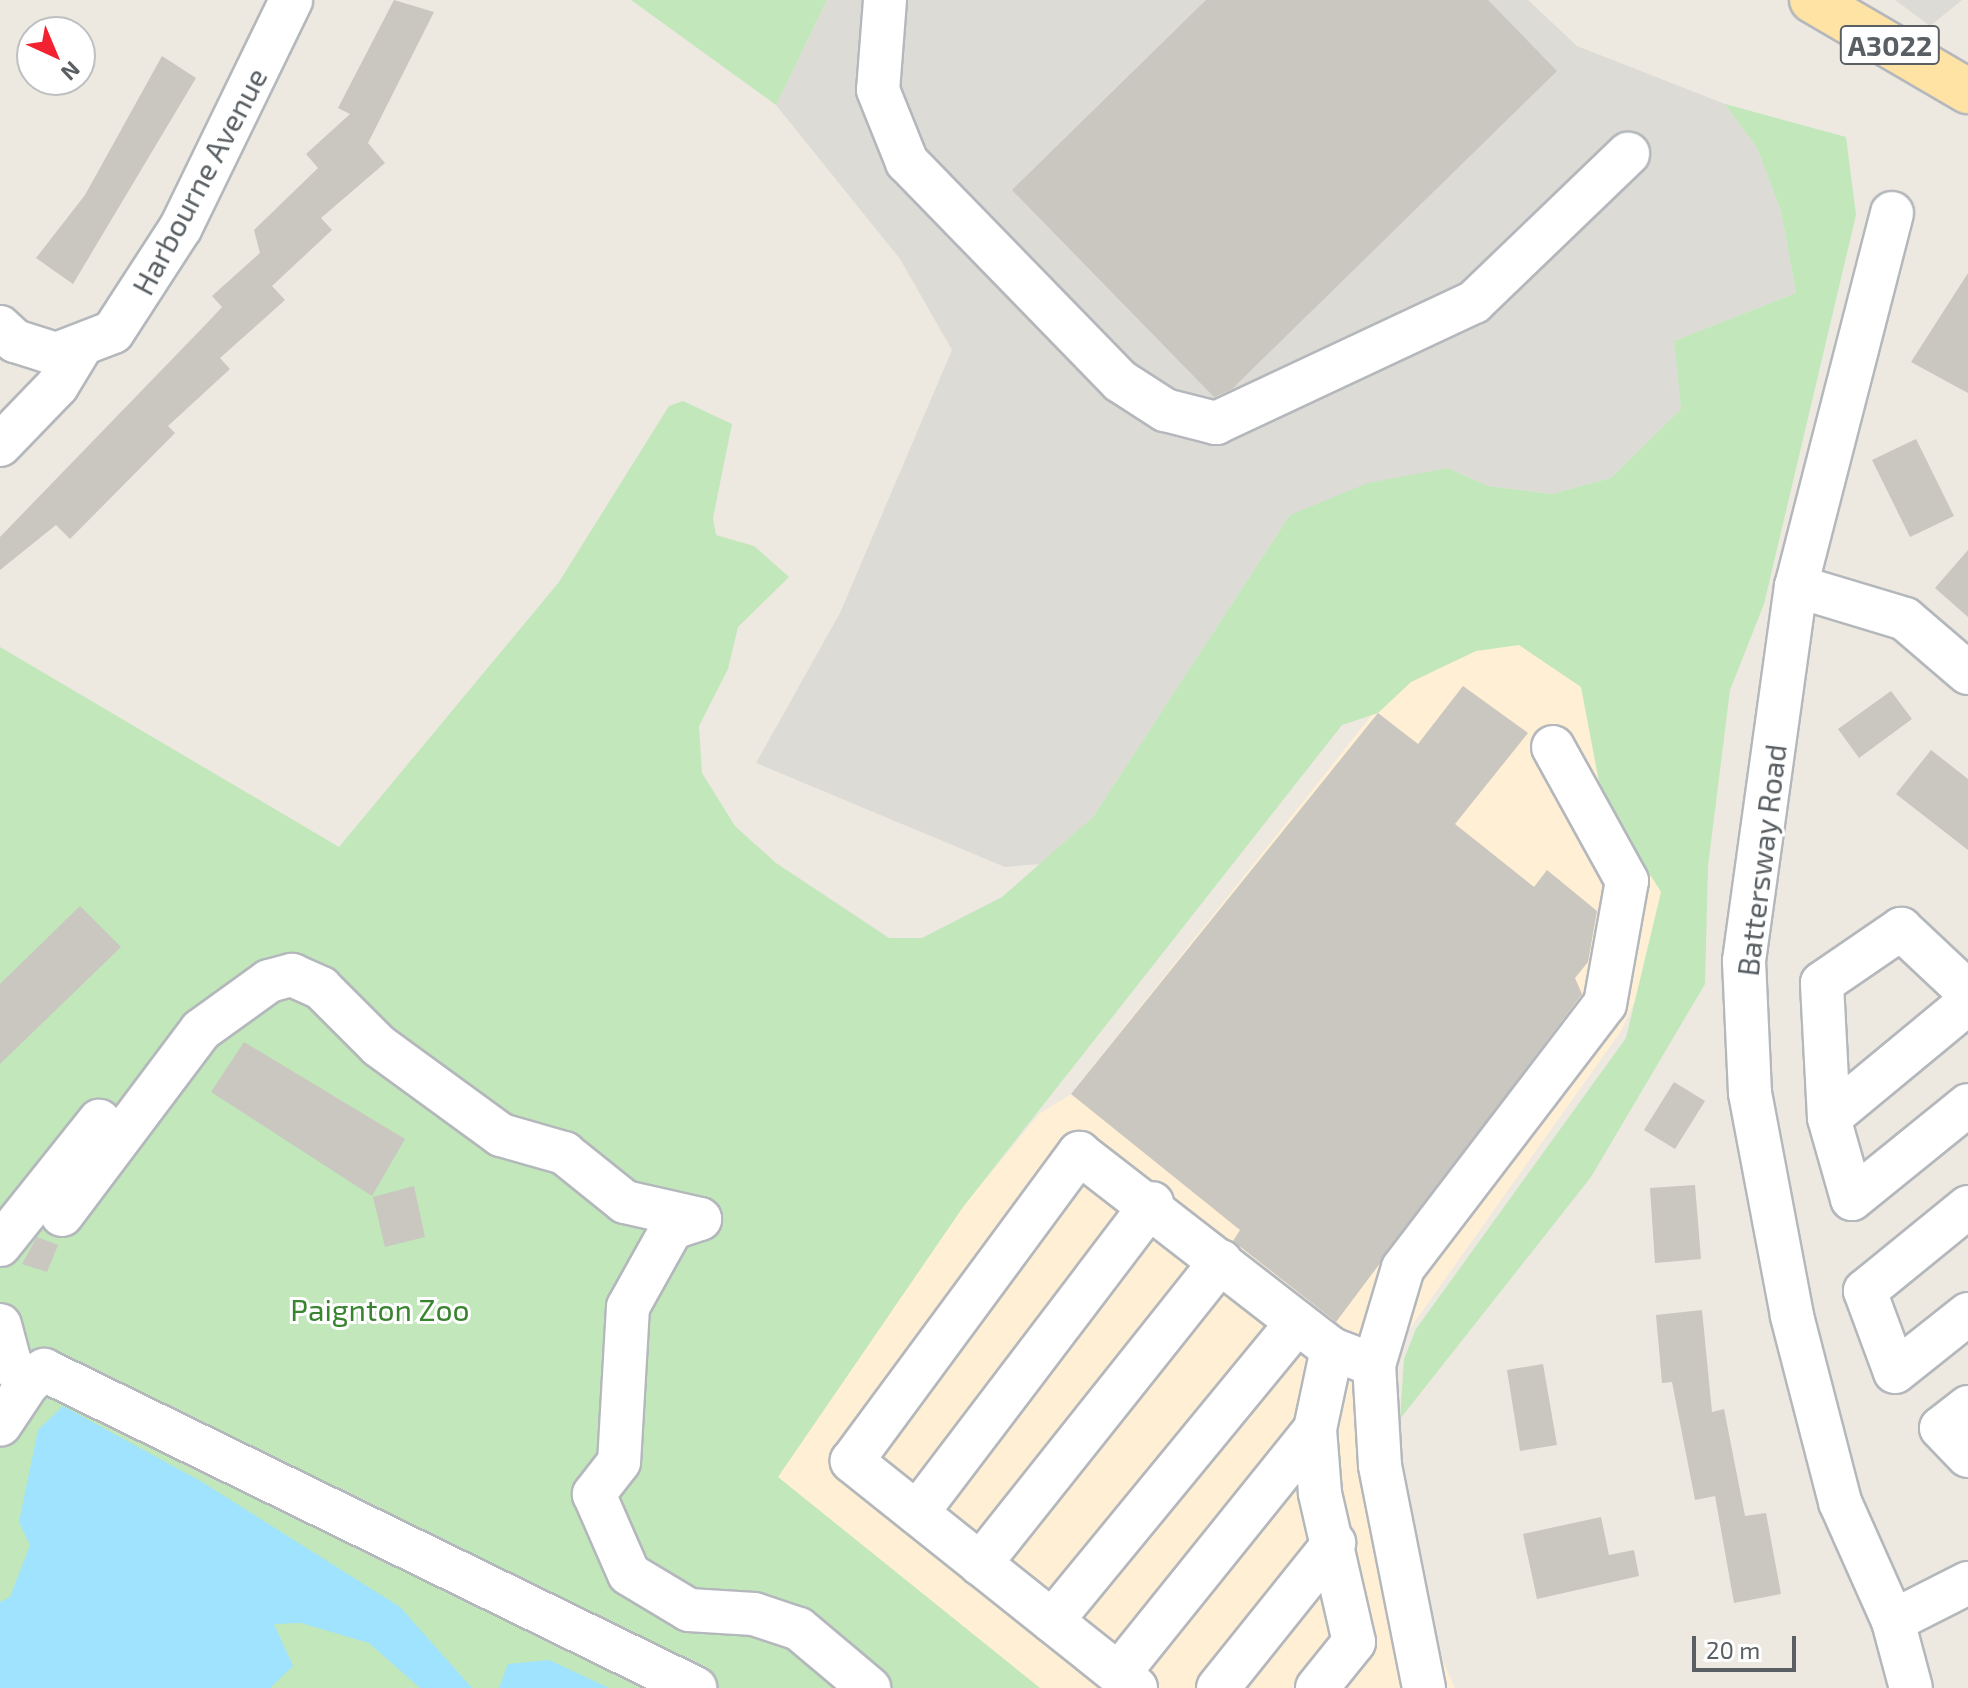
<!DOCTYPE html>
<style>
body{margin:0}
#map{position:relative;width:1968px;height:1688px;overflow:hidden;background:#ede9e0;font-family:"Exo 2",sans-serif}
div>[style]{position:absolute}
.commercial>*{inset:0;background:#ffefd4}
.industrial>*{inset:0;background:#dddbd5}
.green>*{inset:0;background:#c1e7bb}
.water>*{inset:0;background:#9fe3ff}
.building>*{inset:0;background:#cac6c0}
.roads{filter:drop-shadow(2px 0 #b4b8bc) drop-shadow(-2px 0 #b4b8bc) drop-shadow(0 2px #b4b8bc) drop-shadow(0 -2px #b4b8bc)}
.minor>*{height:42px;margin:-21px;padding:0 21px;transform-origin:21px;border-radius:21px;background:#fff}
.major>*{height:44px;margin:-22px;padding:0 22px;transform-origin:22px;border-radius:22px;background:#ffe3a4}
span{translate:-50% -50%;white-space:nowrap;text-align:center;line-height:1.15;-webkit-text-stroke:6px #fff;paint-order:stroke}
.shield-label span{padding:2px 6px;background:#fff;border:2px solid;border-radius:6px;-webkit-text-stroke-width:0}
.shield-label{font-size:28px;color:#595f63;font-weight:700}
.street-label{font-size:30px;color:#595f63}
.park-label{font-size:30px;color:#38842f}
.north{position:absolute;left:16px;top:16px;width:80px;height:80px;box-sizing:border-box;background:#fff;border:2px solid #bdbfc1;border-radius:50%;rotate:136deg;font-size:22px;font-weight:700;line-height:32px;text-align:center;color:#595f63}
.north::after{content:'';display:block;margin:auto;width:28px;height:36px;background:#f22230;clip-path:polygon(50% 0,100% 100%,50% 72%,0 100%)}
.scale{position:absolute;left:1692px;top:1636px;width:104px;height:36px;box-sizing:border-box;border:4px solid #595f63;border-top:0;padding-left:10px;font-size:24px;line-height:28px;white-space:nowrap;color:#595f63;-webkit-text-stroke:6px #fff;paint-order:stroke}
</style>
<div id="map">
<div class="commercial">
<i style="clip-path:polygon(1495px 617px,1584px 661px,1672px 900px,1662px 944px,1621px 1031px,1406px 1334px,1392px 1379px,1411px 1534px,1436px 1645px,1455px 1688px,1039px 1688px,777px 1478px,963px 1207px,1039px 1114px,1071px 1094px,1428px 644px)"></i>
</div>
<div class="industrial">
<i style="clip-path:polygon(827px 0,1528px 0,1577px 46px,1725px 104px,1757px 148px,1781px 211px,1796px 293px,1674px 341px,1681px 409px,1611px 478px,1552px 494px,1488px 486px,1448px 468px,1290px 515px,1093px 817px,1041px 864px,1005px 867px,756px 763px,840px 613px,952px 350px,900px 259px,776px 105px)"></i>
<i style="clip-path:polygon(1895px 0,1962px 0,1930px 26px)"></i>
</div>
<div class="green">
<i style="clip-path:polygon(631px 0,827px 0,776px 105px)"></i>
<i style="clip-path:polygon(1725px 104px,1846px 137px,1856px 215px,1764px 604px,1730px 690px,1708px 866px,1705px 984px,1591px 1177px,1400px 1419px,1404px 1359px,1416px 1329px,1626px 1038px,1661px 892px,1602px 798px,1581px 687px,1519px 645px,1476px 651px,1411px 682px,1378px 713px,1342px 725px,963px 1207px,778px 1477px,1040px 1688px,0 1688px,0 647px,339px 847px,559px 582px,669px 406px,683px 401px,732px 424px,713px 518px,716px 535px,754px 546px,789px 577px,738px 627px,728px 669px,699px 726px,702px 773px,735px 826px,776px 863px,889px 938px,922px 938px,1002px 897px,1093px 817px,1290px 515px,1368px 483px,1448px 468px,1488px 486px,1552px 494px,1611px 478px,1681px 409px,1674px 341px,1796px 293px,1781px 211px,1757px 148px)"></i>
</div>
<div class="water">
<i style="clip-path:polygon(63px 1406px,202px 1482px,400px 1607px,472px 1688px,420px 1688px,369px 1643px,301px 1623px,274px 1624px,293px 1666px,270px 1688px,0 1688px,0 1602px,10px 1597px,30px 1545px,19px 1522px,38px 1430px)"></i>
<i style="clip-path:polygon(549px 1660px,609px 1688px,499px 1688px,508px 1664px)"></i>
</div>
<div class="building">
<i style="clip-path:polygon(394px 0,434px 12px,368px 143px,385px 163px,321px 218px,332px 230px,272px 286px,285px 300px,220px 358px,230px 369px,168px 426px,175px 433px,70px 539px,56px 525px,0 570px,0 537px,210px 320px,222px 307px,212px 296px,260px 253px,254px 230px,318px 168px,306px 154px,350px 114px,338px 108px)"></i>
<i style="clip-path:polygon(1206px 0,1488px 0,1557px 71px,1232px 389px,1214px 397px,1012px 190px)"></i>
<i style="clip-path:polygon(162px 56px,196px 78px,73px 284px,36px 258px,85px 195px)"></i>
<i style="clip-path:polygon(1968px 273px,1968px 393px,1911px 362px)"></i>
<i style="clip-path:polygon(1916px 439px,1954px 516px,1910px 537px,1872px 460px)"></i>
<i style="clip-path:polygon(1968px 550px,1968px 617px,1935px 588px)"></i>
<i style="clip-path:polygon(1463px 686px,1528px 733px,1455px 824px,1534px 887px,1547px 870px,1597px 911px,1588px 962px,1575px 978px,1582px 994px,1336px 1322px,1233px 1241px,1240px 1230px,1071px 1094px,1378px 713px,1418px 744px)"></i>
<i style="clip-path:polygon(1891px 691px,1912px 719px,1859px 758px,1838px 729px)"></i>
<i style="clip-path:polygon(1931px 750px,1968px 779px,1968px 850px,1896px 794px)"></i>
<i style="clip-path:polygon(80px 906px,121px 947px,0 1064px,0 984px)"></i>
<i style="clip-path:polygon(244px 1042px,405px 1139px,372px 1196px,211px 1092px)"></i>
<i style="clip-path:polygon(1674px 1082px,1705px 1101px,1675px 1149px,1644px 1130px)"></i>
<i style="clip-path:polygon(1695px 1185px,1701px 1259px,1655px 1263px,1650px 1188px)"></i>
<i style="clip-path:polygon(414px 1186px,425px 1237px,385px 1247px,373px 1197px)"></i>
<i style="clip-path:polygon(37px 1237px,58px 1245px,47px 1272px,22px 1264px)"></i>
<i style="clip-path:polygon(1702px 1310px,1712px 1412px,1724px 1409px,1745px 1516px,1766px 1513px,1781px 1594px,1734px 1603px,1715px 1496px,1695px 1500px,1672px 1382px,1662px 1383px,1656px 1315px)"></i>
<i style="clip-path:polygon(1543px 1364px,1557px 1445px,1520px 1451px,1507px 1370px)"></i>
<i style="clip-path:polygon(1601px 1517px,1609px 1555px,1634px 1550px,1639px 1576px,1537px 1599px,1523px 1534px)"></i>
</div>
<div class="roads">
<div class="minor">
<i style="left:885px;top:0;width:90px;rotate:94.4deg"></i>
<i style="left:878px;top:90px;width:78px;rotate:68.1deg"></i>
<i style="left:907px;top:162px;width:305px;rotate:45.8deg"></i>
<i style="left:1120px;top:381px;width:54px;rotate:32.8deg"></i>
<i style="left:1165px;top:410px;width:53px;rotate:14.3deg"></i>
<i style="left:1216px;top:423px;width:285px;rotate:-25.1deg"></i>
<i style="left:1474px;top:302px;width:214px;rotate:-43.9deg"></i>
<i style="left:1892px;top:213px;width:385px;rotate:104.4deg"></i>
<i style="left:1796px;top:586px;width:379px;rotate:97.9deg"></i>
<i style="left:1744px;top:961px;width:132px;rotate:87.4deg"></i>
<i style="left:1750px;top:1093px;width:227px;rotate:79.3deg"></i>
<i style="left:1792px;top:1316px;width:192px;rotate:75.5deg"></i>
<i style="left:1840px;top:1502px;width:130px;rotate:66deg"></i>
<i style="left:1893px;top:1621px;width:69px;rotate:75deg"></i>
<i style="left:0;top:327px;width:21px;rotate:43deg"></i>
<i style="left:15px;top:341px;width:43px;rotate:17.6deg"></i>
<i style="left:56px;top:354px;width:61px;rotate:-21.1deg"></i>
<i style="left:113px;top:332px;width:125px;rotate:-57.1deg"></i>
<i style="left:181px;top:227px;width:252px;rotate:-64.1deg"></i>
<i style="left:0;top:445px;width:82px;rotate:-46deg"></i>
<i style="left:57px;top:386px;width:42px;rotate:-58.6deg"></i>
<i style="left:1796px;top:586px;width:114px;rotate:16.8deg"></i>
<i style="left:1905px;top:619px;width:83px;rotate:40.6deg"></i>
<i style="left:1968px;top:1003px;width:180px;rotate:140.4deg"></i>
<i style="left:1829px;top:1118px;width:84px;rotate:74.1deg"></i>
<i style="left:1852px;top:1199px;width:149px;rotate:-39deg"></i>
<i style="left:1829px;top:1118px;width:135px;rotate:-93deg"></i>
<i style="left:1822px;top:983px;width:96px;rotate:-34.4deg"></i>
<i style="left:1901px;top:929px;width:92px;rotate:43.2deg"></i>
<i style="left:1968px;top:1207px;width:133px;rotate:140.8deg"></i>
<i style="left:1865px;top:1291px;width:86px;rotate:69.7deg"></i>
<i style="left:1895px;top:1372px;width:93px;rotate:-38.5deg"></i>
<i style="left:62px;top:1215px;width:231px;rotate:-53.1deg"></i>
<i style="left:201px;top:1030px;width:84px;rotate:-35.8deg"></i>
<i style="left:269px;top:981px;width:24px;rotate:-15deg"></i>
<i style="left:292px;top:975px;width:32px;rotate:24deg"></i>
<i style="left:321px;top:988px;width:82px;rotate:45deg"></i>
<i style="left:379px;top:1046px;width:151px;rotate:36.1deg"></i>
<i style="left:501px;top:1135px;width:66px;rotate:15.9deg"></i>
<i style="left:564px;top:1153px;width:78px;rotate:38.8deg"></i>
<i style="left:625px;top:1202px;width:77px;rotate:12.8deg"></i>
<i style="left:700px;top:1219px;width:29px;rotate:162deg"></i>
<i style="left:672px;top:1228px;width:90px;rotate:119.1deg"></i>
<i style="left:628px;top:1307px;width:155px;rotate:93.3deg"></i>
<i style="left:619px;top:1462px;width:41px;rotate:128deg"></i>
<i style="left:594px;top:1494px;width:87px;rotate:66.4deg"></i>
<i style="left:629px;top:1574px;width:70px;rotate:31deg"></i>
<i style="left:689px;top:1610px;width:65px;rotate:3.5deg"></i>
<i style="left:754px;top:1614px;width:47px;rotate:18.4deg"></i>
<i style="left:799px;top:1629px;width:92px;rotate:40.1deg"></i>
<i style="left:0;top:1245px;width:159px;rotate:-51.4deg"></i>
<i style="left:0;top:1325px;width:39px;rotate:75deg"></i>
<i style="left:10px;top:1363px;width:27px;rotate:48deg"></i>
<i style="left:28px;top:1383px;width:50px;rotate:123.7deg"></i>
<i style="left:28px;top:1383px;width:21px;rotate:-39deg"></i>
<i style="left:44px;top:1370px;width:725px;rotate:26.03deg"></i>
<i style="left:1968px;top:1407px;width:34px;rotate:142deg"></i>
<i style="left:1941px;top:1428px;width:39px;rotate:46deg"></i>
<i style="left:917px;top:1513px;width:389px;rotate:-52.8deg"></i>
<i style="left:980px;top:1564px;width:387px;rotate:-51.5deg"></i>
<i style="left:1052px;top:1621px;width:386px;rotate:-50.6deg"></i>
<i style="left:1893px;top:1621px;width:84px;rotate:-26.9deg"></i>
<i style="left:1119px;top:1673px;width:313px;rotate:-51.2deg"></i>
<i style="left:1136px;top:1688px;width:364px;rotate:-141.4deg"></i>
<i style="left:852px;top:1461px;width:383px;rotate:-53.6deg"></i>
<i style="left:1079px;top:1153px;width:320px;rotate:37.8deg"></i>
<i style="left:1332px;top:1349px;width:45px;rotate:20.9deg"></i>
<i style="left:1218px;top:1688px;width:186px;rotate:-51.3deg"></i>
<i style="left:1317px;top:1688px;width:59px;rotate:-51.2deg"></i>
<i style="left:1354px;top:1642px;width:153px;rotate:-102.9deg"></i>
<i style="left:1320px;top:1493px;width:64px;rotate:-94.5deg"></i>
<i style="left:1315px;top:1429px;width:82px;rotate:-78deg"></i>
<i style="left:1424px;top:1688px;width:227px;rotate:-101.2deg"></i>
<i style="left:1380px;top:1465px;width:100px;rotate:-93.4deg"></i>
<i style="left:1374px;top:1365px;width:101px;rotate:-73.4deg"></i>
<i style="left:1403px;top:1268px;width:332px;rotate:-52.6deg"></i>
<i style="left:1605px;top:1004px;width:125px;rotate:-79.9deg"></i>
<i style="left:1627px;top:881px;width:153px;rotate:-118.9deg"></i>
</div>
<div class="major">
<i style="left:1812px;top:0;width:181px;rotate:30.3deg"></i>
</div>
</div>
<div class="shield-label">
<span style="left:1890px;top:45px">A3022</span>
</div>
<div class="street-label">
<span style="left:199px;top:181px;rotate:-62deg">Harbourne Avenue</span>
<span style="left:1761px;top:860px;rotate:-83deg">Battersway Road</span>
</div>
<div class="park-label">
<span style="left:380px;top:1309px">Paignton Zoo</span>
</div>
<div class="north">N</div>
<div class="scale">20 m</div>
</div>
